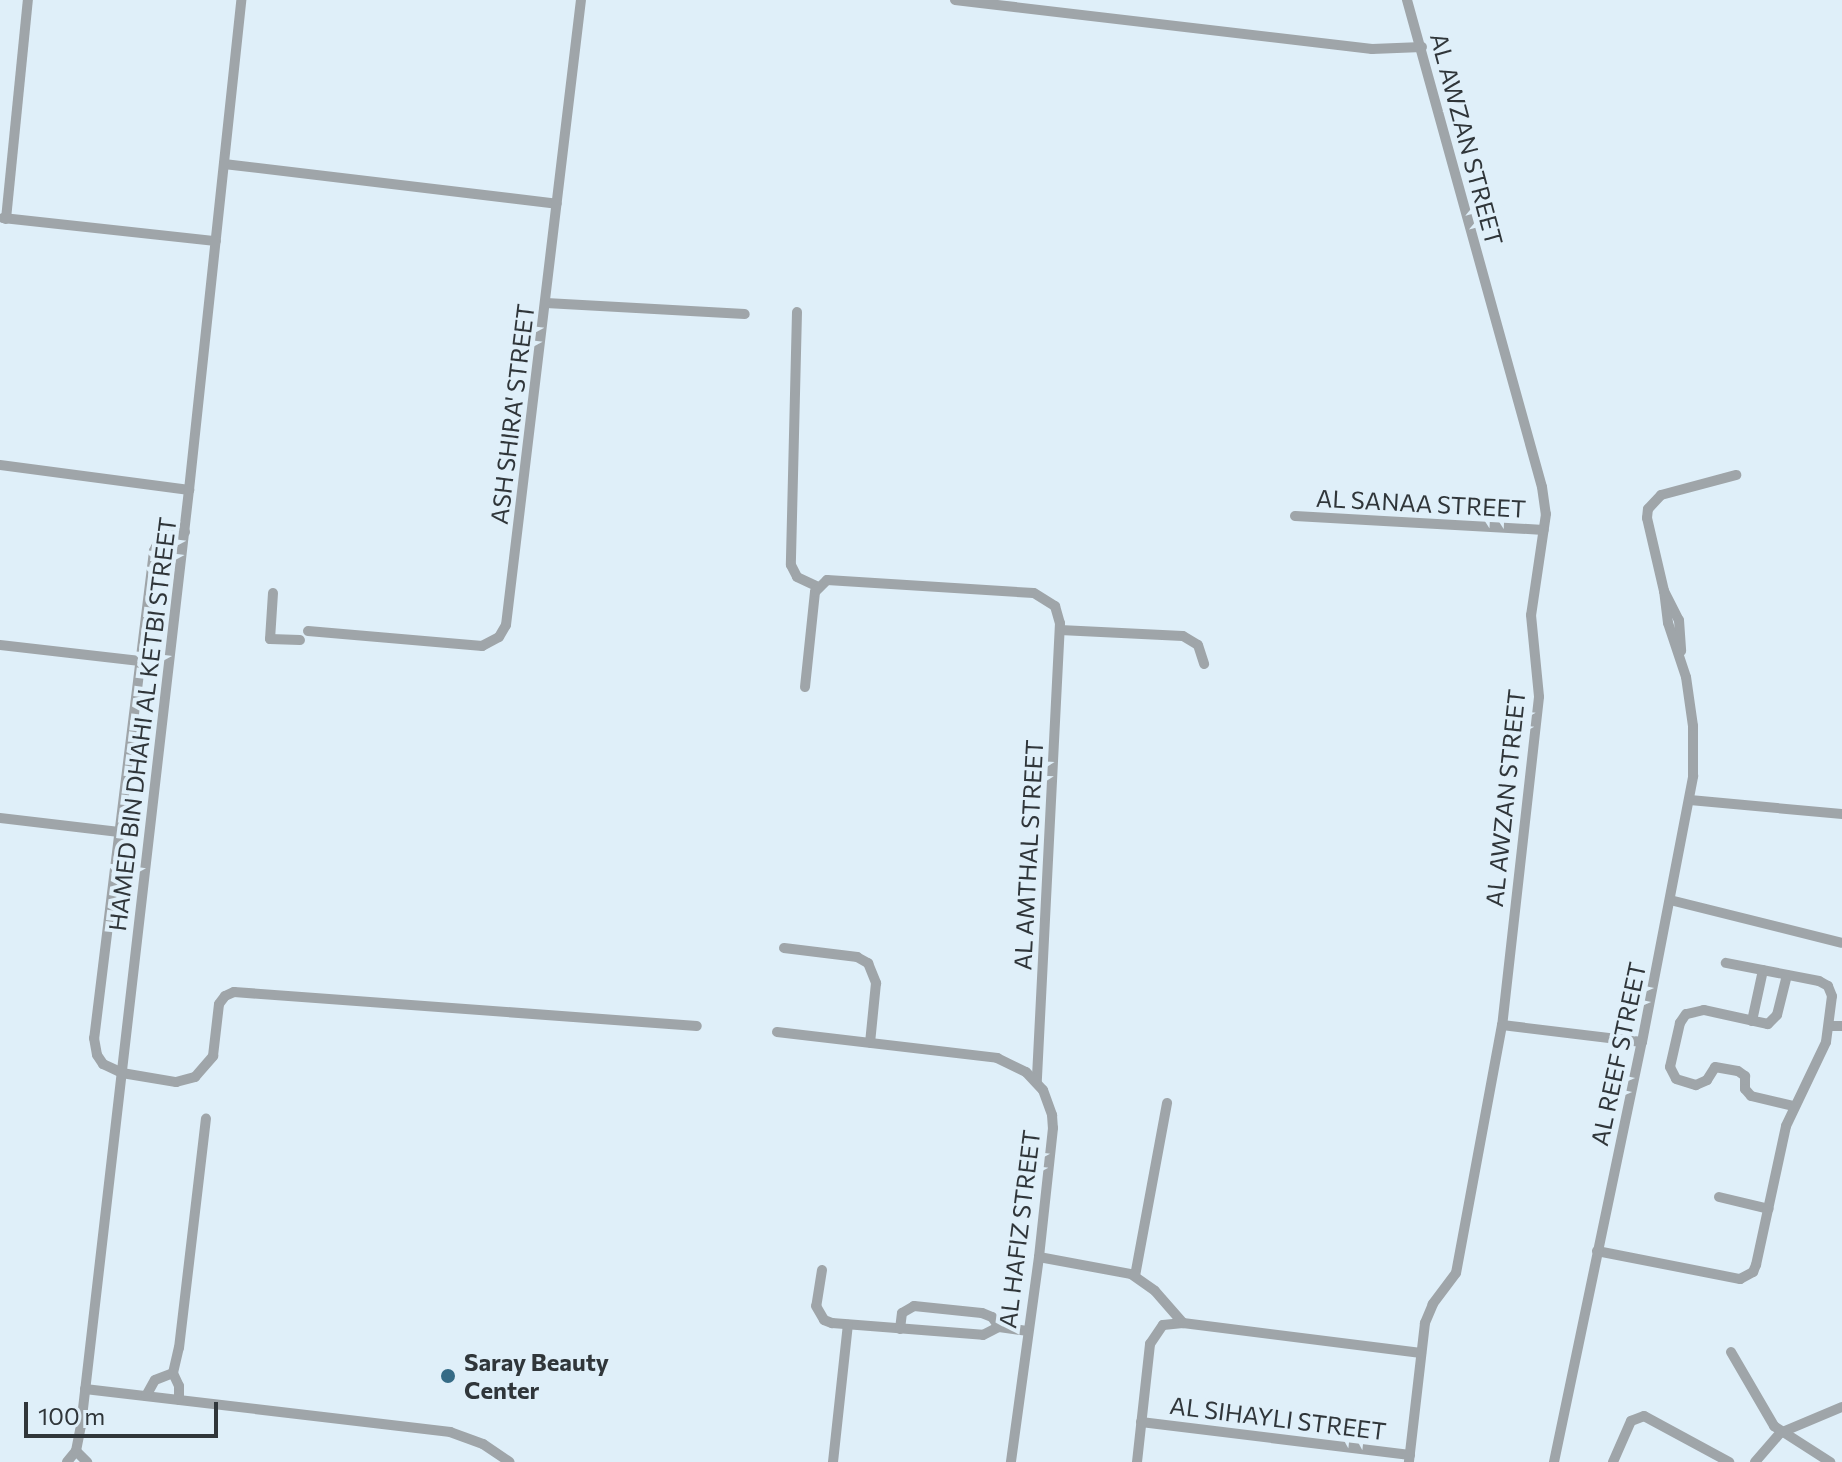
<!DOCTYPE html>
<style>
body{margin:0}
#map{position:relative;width:1842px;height:1462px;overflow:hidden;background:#dfeff9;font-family:Commissioner,sans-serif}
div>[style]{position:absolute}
.minor>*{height:10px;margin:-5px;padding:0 5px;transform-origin:5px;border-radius:5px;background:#9fa5a9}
.dots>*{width:22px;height:22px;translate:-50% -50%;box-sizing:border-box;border:4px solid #dfeff9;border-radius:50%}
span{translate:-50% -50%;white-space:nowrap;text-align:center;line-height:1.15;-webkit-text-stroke:8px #dfeff9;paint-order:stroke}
.street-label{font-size:24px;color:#30363a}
.poi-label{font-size:24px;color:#30363a;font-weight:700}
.left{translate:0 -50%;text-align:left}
.scale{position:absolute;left:24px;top:1402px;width:194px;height:36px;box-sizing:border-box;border:4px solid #30363a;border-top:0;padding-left:10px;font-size:24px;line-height:28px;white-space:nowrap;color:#30363a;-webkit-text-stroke:6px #dfeff9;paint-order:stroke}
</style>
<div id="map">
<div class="minor">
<i style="left:955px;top:0;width:420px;rotate:6.7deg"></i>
<i style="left:1372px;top:49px;width:50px;rotate:-2.3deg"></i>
<i style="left:1407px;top:0;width:505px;rotate:74.51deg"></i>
<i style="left:1542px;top:487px;width:27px;rotate:82deg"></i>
<i style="left:1546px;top:514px;width:102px;rotate:98.4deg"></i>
<i style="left:1531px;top:615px;width:82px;rotate:84.4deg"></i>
<i style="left:1539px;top:697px;width:330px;rotate:96.4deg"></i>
<i style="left:1502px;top:1025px;width:252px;rotate:100.5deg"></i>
<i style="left:1456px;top:1273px;width:39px;rotate:127deg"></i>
<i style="left:1433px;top:1304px;width:21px;rotate:113deg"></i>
<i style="left:1425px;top:1323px;width:140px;rotate:96.6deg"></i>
<i style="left:224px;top:164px;width:335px;rotate:6.8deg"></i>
<i style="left:3px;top:218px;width:214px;rotate:6.2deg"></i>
<i style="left:6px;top:219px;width:220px;rotate:-84.3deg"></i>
<i style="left:546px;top:303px;width:199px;rotate:3.2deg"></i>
<i style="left:797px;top:312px;width:253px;rotate:91.4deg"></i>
<i style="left:791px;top:565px;width:13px;rotate:63deg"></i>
<i style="left:797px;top:577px;width:23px;rotate:25deg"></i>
<i style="left:0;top:465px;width:191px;rotate:7.5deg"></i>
<i style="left:1295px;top:516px;width:249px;rotate:3.2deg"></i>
<i style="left:185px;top:532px;width:25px;rotate:168deg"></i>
<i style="left:161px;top:537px;width:16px;rotate:117deg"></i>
<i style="left:154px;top:551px;width:491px;rotate:97deg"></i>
<i style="left:94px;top:1038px;width:17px;rotate:80deg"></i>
<i style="left:97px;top:1055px;width:11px;rotate:56deg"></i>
<i style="left:103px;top:1064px;width:21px;rotate:25deg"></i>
<i style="left:122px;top:1073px;width:55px;rotate:9.5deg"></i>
<i style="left:176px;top:1082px;width:20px;rotate:-15deg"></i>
<i style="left:195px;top:1077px;width:28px;rotate:-49deg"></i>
<i style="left:213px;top:1056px;width:52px;rotate:-83.4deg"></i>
<i style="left:219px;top:1004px;width:10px;rotate:-53deg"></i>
<i style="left:225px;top:996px;width:10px;rotate:-24deg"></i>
<i style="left:234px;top:992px;width:464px;rotate:4.2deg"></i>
<i style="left:1664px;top:591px;width:33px;rotate:63deg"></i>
<i style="left:1679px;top:620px;width:31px;rotate:86deg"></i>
<i style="left:273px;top:593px;width:46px;rotate:93.7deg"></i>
<i style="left:270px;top:639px;width:30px;rotate:2deg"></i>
<i style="left:1060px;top:630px;width:123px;rotate:2.8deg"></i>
<i style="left:1183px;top:636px;width:17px;rotate:31deg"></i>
<i style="left:1198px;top:645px;width:20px;rotate:72deg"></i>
<i style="left:308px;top:631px;width:175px;rotate:4.9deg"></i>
<i style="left:482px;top:646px;width:19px;rotate:-28deg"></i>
<i style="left:499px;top:637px;width:14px;rotate:-60deg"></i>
<i style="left:506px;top:625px;width:629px;rotate:-83.16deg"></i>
<i style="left:0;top:645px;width:141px;rotate:6.5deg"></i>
<i style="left:805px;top:687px;width:96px;rotate:-84deg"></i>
<i style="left:815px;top:592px;width:17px;rotate:-45deg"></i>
<i style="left:827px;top:580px;width:207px;rotate:3.6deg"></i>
<i style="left:1034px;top:593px;width:25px;rotate:32deg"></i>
<i style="left:1055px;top:606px;width:18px;rotate:74deg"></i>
<i style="left:1060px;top:623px;width:459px;rotate:92.9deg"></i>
<i style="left:1690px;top:800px;width:153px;rotate:5.3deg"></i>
<i style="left:0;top:818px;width:120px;rotate:6.7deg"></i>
<i style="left:1670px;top:900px;width:177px;rotate:14deg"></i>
<i style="left:784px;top:948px;width:74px;rotate:7deg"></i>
<i style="left:857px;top:957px;width:13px;rotate:29deg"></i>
<i style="left:868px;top:963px;width:22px;rotate:68deg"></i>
<i style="left:876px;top:983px;width:60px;rotate:95.7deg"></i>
<i style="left:1787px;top:975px;width:41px;rotate:104deg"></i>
<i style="left:1777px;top:1015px;width:13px;rotate:135deg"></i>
<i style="left:1768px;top:1024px;width:66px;rotate:-167.7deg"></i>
<i style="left:1704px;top:1010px;width:18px;rotate:167deg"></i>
<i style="left:1686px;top:1014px;width:11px;rotate:124deg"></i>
<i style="left:1680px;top:1023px;width:45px;rotate:102.8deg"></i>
<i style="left:1670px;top:1067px;width:13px;rotate:63deg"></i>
<i style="left:1676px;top:1079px;width:21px;rotate:17deg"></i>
<i style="left:1696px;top:1085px;width:12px;rotate:-24deg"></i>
<i style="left:1707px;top:1080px;width:15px;rotate:-58deg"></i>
<i style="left:1715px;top:1067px;width:23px;rotate:10deg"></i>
<i style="left:1738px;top:1071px;width:9px;rotate:36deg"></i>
<i style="left:1745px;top:1076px;width:13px;rotate:90deg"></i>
<i style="left:1745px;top:1089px;width:9px;rotate:49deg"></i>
<i style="left:1751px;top:1096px;width:43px;rotate:13.4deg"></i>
<i style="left:1752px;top:1021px;width:52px;rotate:-77.8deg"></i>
<i style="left:1502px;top:1025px;width:141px;rotate:6.9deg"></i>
<i style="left:1830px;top:1026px;width:12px"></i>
<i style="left:777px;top:1032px;width:222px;rotate:6.7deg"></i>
<i style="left:997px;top:1058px;width:32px;rotate:26deg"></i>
<i style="left:1026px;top:1072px;width:25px;rotate:47deg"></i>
<i style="left:1043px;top:1090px;width:27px;rotate:70deg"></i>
<i style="left:1052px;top:1115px;width:13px;rotate:86deg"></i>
<i style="left:1053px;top:1128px;width:130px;rotate:96.2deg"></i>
<i style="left:1039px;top:1257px;width:207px;rotate:97.8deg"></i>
<i style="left:1719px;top:1197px;width:51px;rotate:13.5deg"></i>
<i style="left:1597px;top:1251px;width:146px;rotate:11.1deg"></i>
<i style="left:1740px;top:1279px;width:15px;rotate:-28deg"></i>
<i style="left:1753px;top:1272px;width:8px;rotate:-67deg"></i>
<i style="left:1756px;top:1265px;width:142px;rotate:-77.8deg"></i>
<i style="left:1786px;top:1126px;width:93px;rotate:-64.5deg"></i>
<i style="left:1826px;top:1042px;width:46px;rotate:-82.6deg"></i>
<i style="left:1832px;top:996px;width:11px;rotate:-112deg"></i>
<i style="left:1828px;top:986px;width:10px;rotate:-151deg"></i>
<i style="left:1819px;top:981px;width:95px;rotate:-169deg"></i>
<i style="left:1039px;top:1257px;width:94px;rotate:10.5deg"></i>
<i style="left:1131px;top:1274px;width:29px;rotate:35deg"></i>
<i style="left:1155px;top:1291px;width:43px;rotate:48.8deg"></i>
<i style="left:822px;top:1270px;width:36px;rotate:99deg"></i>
<i style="left:816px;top:1306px;width:16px;rotate:60deg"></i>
<i style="left:824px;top:1320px;width:9px;rotate:21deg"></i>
<i style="left:832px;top:1323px;width:151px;rotate:4.5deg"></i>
<i style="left:983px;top:1335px;width:18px;rotate:-27deg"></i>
<i style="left:999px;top:1327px;width:28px;rotate:8deg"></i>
<i style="left:1135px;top:1276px;width:176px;rotate:-79.5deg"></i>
<i style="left:900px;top:1329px;width:16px;rotate:-83deg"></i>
<i style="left:902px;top:1313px;width:14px;rotate:-30deg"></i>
<i style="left:914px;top:1306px;width:68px;rotate:5.9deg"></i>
<i style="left:982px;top:1313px;width:11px;rotate:22deg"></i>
<i style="left:992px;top:1317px;width:12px;rotate:55deg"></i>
<i style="left:1731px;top:1352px;width:86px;rotate:59.8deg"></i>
<i style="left:1774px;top:1426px;width:67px;rotate:32.7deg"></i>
<i style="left:85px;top:1389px;width:368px;rotate:6.7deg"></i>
<i style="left:450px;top:1432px;width:35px;rotate:20deg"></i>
<i style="left:483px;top:1444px;width:32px;rotate:34deg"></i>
<i style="left:146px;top:1396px;width:18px;rotate:-61deg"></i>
<i style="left:155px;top:1380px;width:19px;rotate:-21deg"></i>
<i style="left:179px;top:1400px;width:14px;rotate:-90deg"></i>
<i style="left:179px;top:1386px;width:14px;rotate:-115deg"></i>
<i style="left:173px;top:1373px;width:26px;rotate:-77deg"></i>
<i style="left:179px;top:1348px;width:231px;rotate:-83.3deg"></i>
<i style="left:1141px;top:1422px;width:271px;rotate:7deg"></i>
<i style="left:76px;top:1451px;width:16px;rotate:45deg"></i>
<i style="left:67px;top:1462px;width:14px;rotate:-51deg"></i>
<i style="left:76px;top:1451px;width:25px;rotate:-79deg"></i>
<i style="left:81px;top:1426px;width:942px;rotate:-83.42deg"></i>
<i style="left:189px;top:490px;width:493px;rotate:-83.9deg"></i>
<i style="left:833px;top:1462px;width:138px;rotate:-83.8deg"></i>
<i style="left:1137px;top:1462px;width:119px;rotate:-83.7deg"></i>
<i style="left:1150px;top:1344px;width:23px;rotate:-56deg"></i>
<i style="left:1163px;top:1325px;width:20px;rotate:-6deg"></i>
<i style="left:1183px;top:1323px;width:240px;rotate:7.2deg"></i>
<i style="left:1554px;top:1462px;width:429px;rotate:-78.2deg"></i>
<i style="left:1642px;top:1042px;width:271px;rotate:-79.1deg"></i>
<i style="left:1693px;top:776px;width:50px;rotate:-90deg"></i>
<i style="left:1693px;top:726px;width:49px;rotate:-98.1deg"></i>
<i style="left:1686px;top:677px;width:57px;rotate:-108.4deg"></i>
<i style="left:1668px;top:623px;width:32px;rotate:-97deg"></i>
<i style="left:1664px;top:591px;width:75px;rotate:-103.1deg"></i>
<i style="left:1647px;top:518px;width:9px;rotate:-84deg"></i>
<i style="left:1648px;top:509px;width:19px;rotate:-47deg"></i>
<i style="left:1661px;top:495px;width:78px;rotate:-14.9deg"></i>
<i style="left:1613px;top:1462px;width:45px;rotate:-66.3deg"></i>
<i style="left:1631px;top:1421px;width:14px;rotate:-21deg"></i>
<i style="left:1644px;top:1416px;width:97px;rotate:28.4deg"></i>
<i style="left:1755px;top:1462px;width:38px;rotate:-49deg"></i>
<i style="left:1780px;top:1433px;width:67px;rotate:-22.8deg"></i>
</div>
<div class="dots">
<i style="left:448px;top:1376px;background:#356b86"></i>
</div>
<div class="street-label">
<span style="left:1467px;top:139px;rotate:75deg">AL AWZAN STREET</span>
<span style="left:512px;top:414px;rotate:-83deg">ASH SHIRA' STREET</span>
<span style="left:1421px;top:503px;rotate:3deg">AL SANAA STREET</span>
<span style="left:142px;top:724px;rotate:-83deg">HAMED BIN DHAHI AL KETBI STREET</span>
<span style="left:1505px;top:798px;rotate:-84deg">AL AWZAN STREET</span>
<span style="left:1028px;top:855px;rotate:-87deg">AL AMTHAL STREET</span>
<span style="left:1618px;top:1054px;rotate:-78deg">AL REEF STREET</span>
<span style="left:1019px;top:1229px;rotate:-83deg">AL HAFIZ STREET</span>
<span style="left:1278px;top:1418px;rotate:7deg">AL SIHAYLI STREET</span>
</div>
<div class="poi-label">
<span class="left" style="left:464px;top:1376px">Saray Beauty<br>Center</span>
</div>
<div class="scale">100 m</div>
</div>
